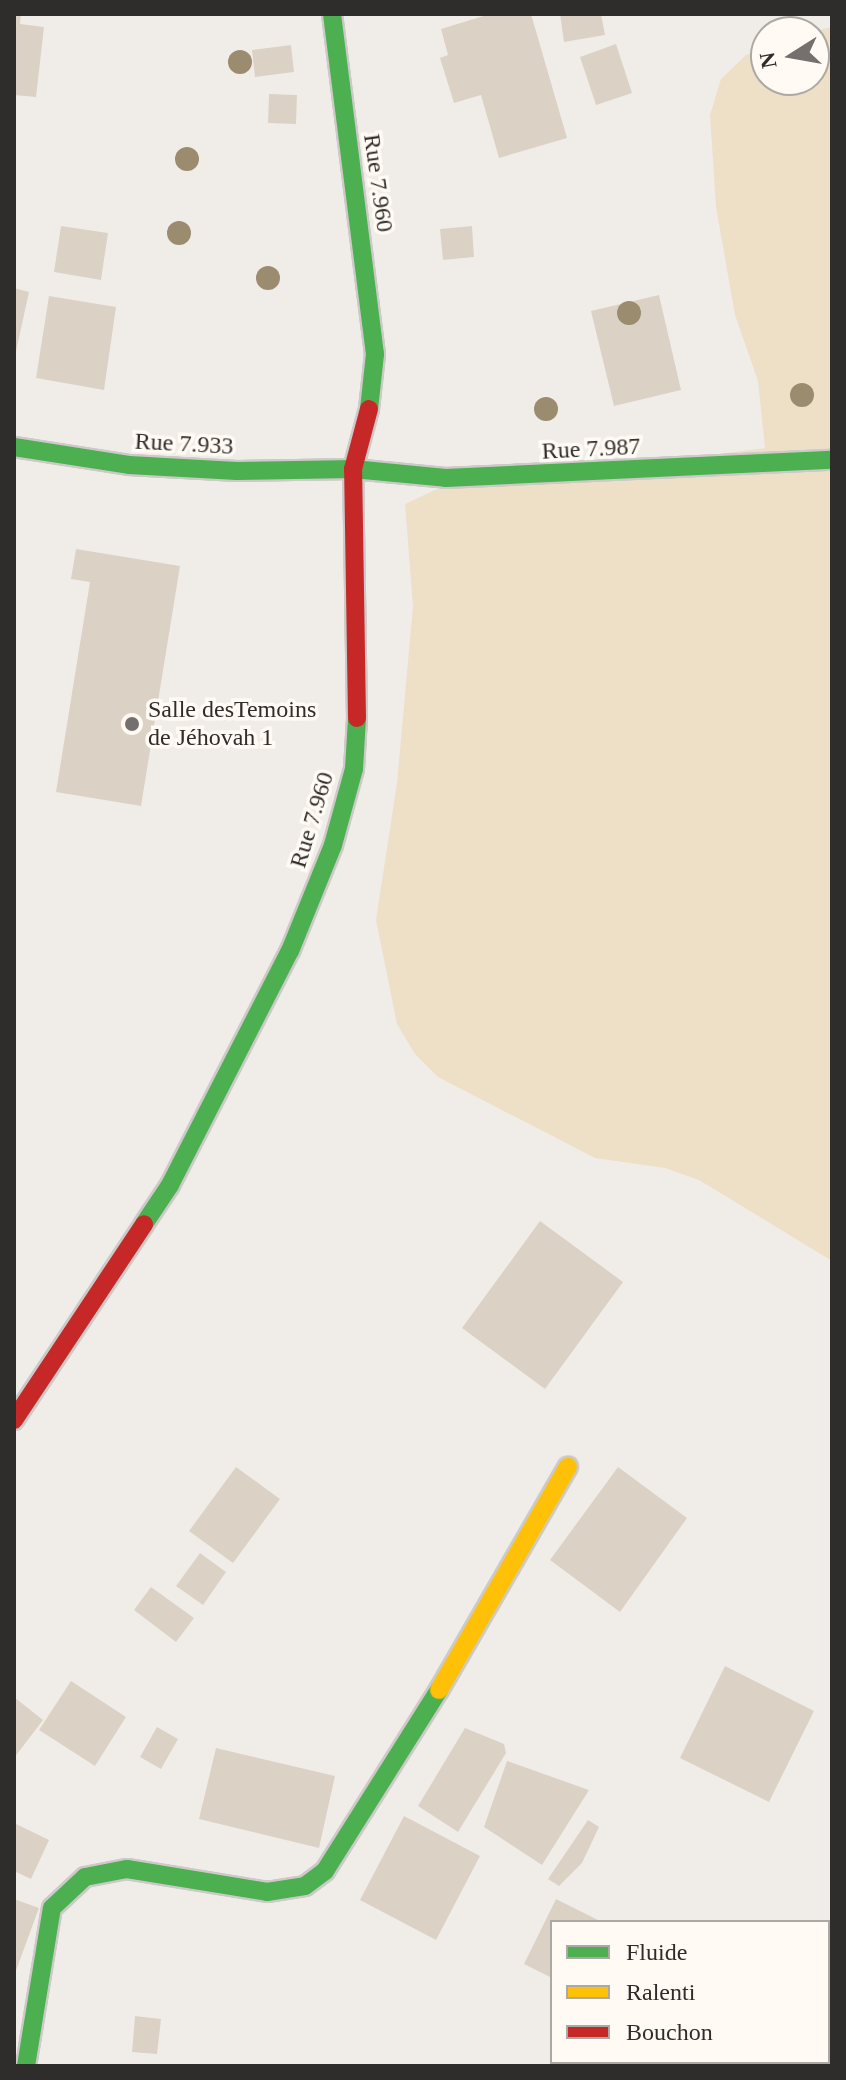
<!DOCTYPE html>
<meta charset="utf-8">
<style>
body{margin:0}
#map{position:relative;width:846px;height:2080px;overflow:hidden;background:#f0ede9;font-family:"Times New Roman",serif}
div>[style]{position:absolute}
.green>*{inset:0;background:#eedfc7}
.building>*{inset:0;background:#dbd2c5}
.roads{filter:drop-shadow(2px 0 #cccac8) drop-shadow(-2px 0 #cccac8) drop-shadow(0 2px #cccac8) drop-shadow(0 -2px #cccac8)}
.fast>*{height:18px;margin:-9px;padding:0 9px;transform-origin:9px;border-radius:9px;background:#4caf50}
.slow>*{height:18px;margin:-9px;padding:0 9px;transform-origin:9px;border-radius:9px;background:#ffc107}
.jam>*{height:18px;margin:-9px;padding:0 9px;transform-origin:9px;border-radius:9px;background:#c62828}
.trees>*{width:24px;height:24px;margin:-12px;border-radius:50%;background:#9b8b6f}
.dots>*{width:22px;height:22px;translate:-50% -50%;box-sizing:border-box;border:4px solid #fffbf4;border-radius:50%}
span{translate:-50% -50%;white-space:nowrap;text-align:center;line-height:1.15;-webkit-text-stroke:7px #fffbf4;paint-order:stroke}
.street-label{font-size:24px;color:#2f2d2b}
.poi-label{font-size:24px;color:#2f2d2b}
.left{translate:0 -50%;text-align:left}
.frame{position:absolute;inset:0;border:16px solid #2f2d2b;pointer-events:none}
.legend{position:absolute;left:550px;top:1920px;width:280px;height:144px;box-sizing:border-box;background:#fffbf4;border:2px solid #aca9a4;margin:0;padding:10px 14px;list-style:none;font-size:24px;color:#2f2d2b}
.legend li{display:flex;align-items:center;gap:16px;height:40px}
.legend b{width:40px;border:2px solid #aca9a4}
.north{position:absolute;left:750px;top:16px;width:80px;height:80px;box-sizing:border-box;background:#fffbf4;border:2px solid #aca9a4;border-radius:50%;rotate:259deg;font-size:22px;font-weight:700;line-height:32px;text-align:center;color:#2f2d2b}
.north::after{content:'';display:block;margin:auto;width:28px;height:36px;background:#73706e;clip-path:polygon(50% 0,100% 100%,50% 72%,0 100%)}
</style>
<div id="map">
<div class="green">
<i style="clip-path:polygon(832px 27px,832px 1261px,699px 1180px,665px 1168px,595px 1158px,438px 1077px,415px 1054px,397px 1024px,376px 920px,397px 783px,413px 606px,405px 504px,437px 489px,765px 448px,758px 381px,735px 315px,716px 207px,710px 115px,721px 79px,746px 55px,766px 47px,766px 80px,814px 80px,810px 32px)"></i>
</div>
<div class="building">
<i style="clip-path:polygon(14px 14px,21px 14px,20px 24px,44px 27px,36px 97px,14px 95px)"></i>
<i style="clip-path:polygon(490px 14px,531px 14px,567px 138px,499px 158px,481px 95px,454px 103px,440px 58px,448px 55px,441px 29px)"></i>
<i style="clip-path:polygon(560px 14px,601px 14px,605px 35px,564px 42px)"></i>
<i style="clip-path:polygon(616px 44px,632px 93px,596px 105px,580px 57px)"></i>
<i style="clip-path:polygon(291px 45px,294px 72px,255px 77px,252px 50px)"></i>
<i style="clip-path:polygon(269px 94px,297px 95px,296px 124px,268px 123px)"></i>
<i style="clip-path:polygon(61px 226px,108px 233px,101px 280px,54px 272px)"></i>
<i style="clip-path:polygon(472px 226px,474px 257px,443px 260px,440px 229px)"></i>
<i style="clip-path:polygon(14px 288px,29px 292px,15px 356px,14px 356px)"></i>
<i style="clip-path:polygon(659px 295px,681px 390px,614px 406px,591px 311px)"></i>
<i style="clip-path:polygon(49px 296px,116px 307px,104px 390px,36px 378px)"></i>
<i style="clip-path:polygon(76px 549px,180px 566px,141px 806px,56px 792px,90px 582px,71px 579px)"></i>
<i style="clip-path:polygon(540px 1221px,623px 1282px,545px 1389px,462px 1328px)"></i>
<i style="clip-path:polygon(236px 1467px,280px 1499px,233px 1563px,189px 1531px)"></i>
<i style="clip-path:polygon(618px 1467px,687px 1518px,620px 1612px,550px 1560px)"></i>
<i style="clip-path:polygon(200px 1553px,226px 1572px,203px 1605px,176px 1586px)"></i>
<i style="clip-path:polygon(151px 1587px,194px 1618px,176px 1642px,134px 1610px)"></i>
<i style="clip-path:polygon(725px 1666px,814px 1711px,769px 1802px,680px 1758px)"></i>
<i style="clip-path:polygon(71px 1681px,126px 1717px,95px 1766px,39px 1730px)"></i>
<i style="clip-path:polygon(14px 1697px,43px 1720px,14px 1758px)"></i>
<i style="clip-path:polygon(157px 1727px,178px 1739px,161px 1769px,140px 1757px)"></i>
<i style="clip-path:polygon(465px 1728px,504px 1744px,506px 1753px,458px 1832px,418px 1806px)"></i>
<i style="clip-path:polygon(216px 1748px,335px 1776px,319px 1848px,199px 1819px)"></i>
<i style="clip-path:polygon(507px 1761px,589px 1790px,542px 1865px,484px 1827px)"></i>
<i style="clip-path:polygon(404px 1816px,480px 1856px,436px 1940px,360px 1900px)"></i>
<i style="clip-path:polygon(588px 1820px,599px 1827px,582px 1863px,559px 1886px,548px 1879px)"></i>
<i style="clip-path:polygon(14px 1823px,49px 1840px,31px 1879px,14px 1871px)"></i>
<i style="clip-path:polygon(14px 1899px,39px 1908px,14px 1976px)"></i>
<i style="clip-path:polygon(556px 1899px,602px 1922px,552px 1922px,552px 1978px,524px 1964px)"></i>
<i style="clip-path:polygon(135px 2016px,161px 2019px,157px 2054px,132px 2052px)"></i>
</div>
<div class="roads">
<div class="fast">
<i style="left:332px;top:14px;width:343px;rotate:82.8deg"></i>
<i style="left:375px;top:354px;width:55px;rotate:96.2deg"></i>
<i style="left:14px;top:447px;width:116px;rotate:8.9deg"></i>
<i style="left:129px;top:465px;width:108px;rotate:3.2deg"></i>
<i style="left:237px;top:471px;width:116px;rotate:-1deg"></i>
<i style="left:353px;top:469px;width:93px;rotate:5.5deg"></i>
<i style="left:446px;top:478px;width:386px;rotate:-2.7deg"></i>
<i style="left:144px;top:1224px;width:47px;rotate:-56.3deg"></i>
<i style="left:170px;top:1185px;width:263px;rotate:-62.9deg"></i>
<i style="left:290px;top:951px;width:114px;rotate:-67.9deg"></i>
<i style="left:333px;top:845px;width:79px;rotate:-74.6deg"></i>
<i style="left:354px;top:769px;width:51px;rotate:-86.6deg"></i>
<i style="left:26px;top:2066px;width:160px;rotate:-80.7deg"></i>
<i style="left:52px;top:1908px;width:45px;rotate:-43.2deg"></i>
<i style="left:85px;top:1877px;width:43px;rotate:-10.8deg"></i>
<i style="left:127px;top:1869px;width:142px;rotate:9.3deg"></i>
<i style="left:267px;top:1892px;width:38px;rotate:-9deg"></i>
<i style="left:305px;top:1886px;width:25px;rotate:-37deg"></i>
<i style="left:325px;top:1871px;width:214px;rotate:-57.8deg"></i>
</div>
<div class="slow">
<i style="left:439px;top:1690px;width:258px;rotate:-60deg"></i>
</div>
<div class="jam">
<i style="left:357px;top:718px;width:249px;rotate:-90.9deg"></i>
<i style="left:353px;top:469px;width:62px;rotate:-75.1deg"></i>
<i style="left:14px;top:1420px;width:235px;rotate:-56.4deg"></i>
</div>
</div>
<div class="trees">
<i style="left:240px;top:62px"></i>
<i style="left:187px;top:159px"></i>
<i style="left:179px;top:233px"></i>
<i style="left:268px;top:278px"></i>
<i style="left:629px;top:313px"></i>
<i style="left:802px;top:395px"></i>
<i style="left:546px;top:409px"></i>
</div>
<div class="dots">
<i style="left:132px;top:724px;background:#73706e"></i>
</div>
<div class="street-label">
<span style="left:378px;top:183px;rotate:82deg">Rue 7.960</span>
<span style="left:184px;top:444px;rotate:3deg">Rue 7.933</span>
<span style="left:591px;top:449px;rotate:-3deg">Rue 7.987</span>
<span style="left:312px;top:820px;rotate:-73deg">Rue 7.960</span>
</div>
<div class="poi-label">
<span class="left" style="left:148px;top:724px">Salle desTemoins<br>de Jéhovah 1</span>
</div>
<div class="frame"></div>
<ul class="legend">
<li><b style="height:10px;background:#4caf50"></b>Fluide</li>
<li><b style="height:10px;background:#ffc107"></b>Ralenti</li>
<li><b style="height:10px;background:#c62828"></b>Bouchon</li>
</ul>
<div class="north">N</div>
</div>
